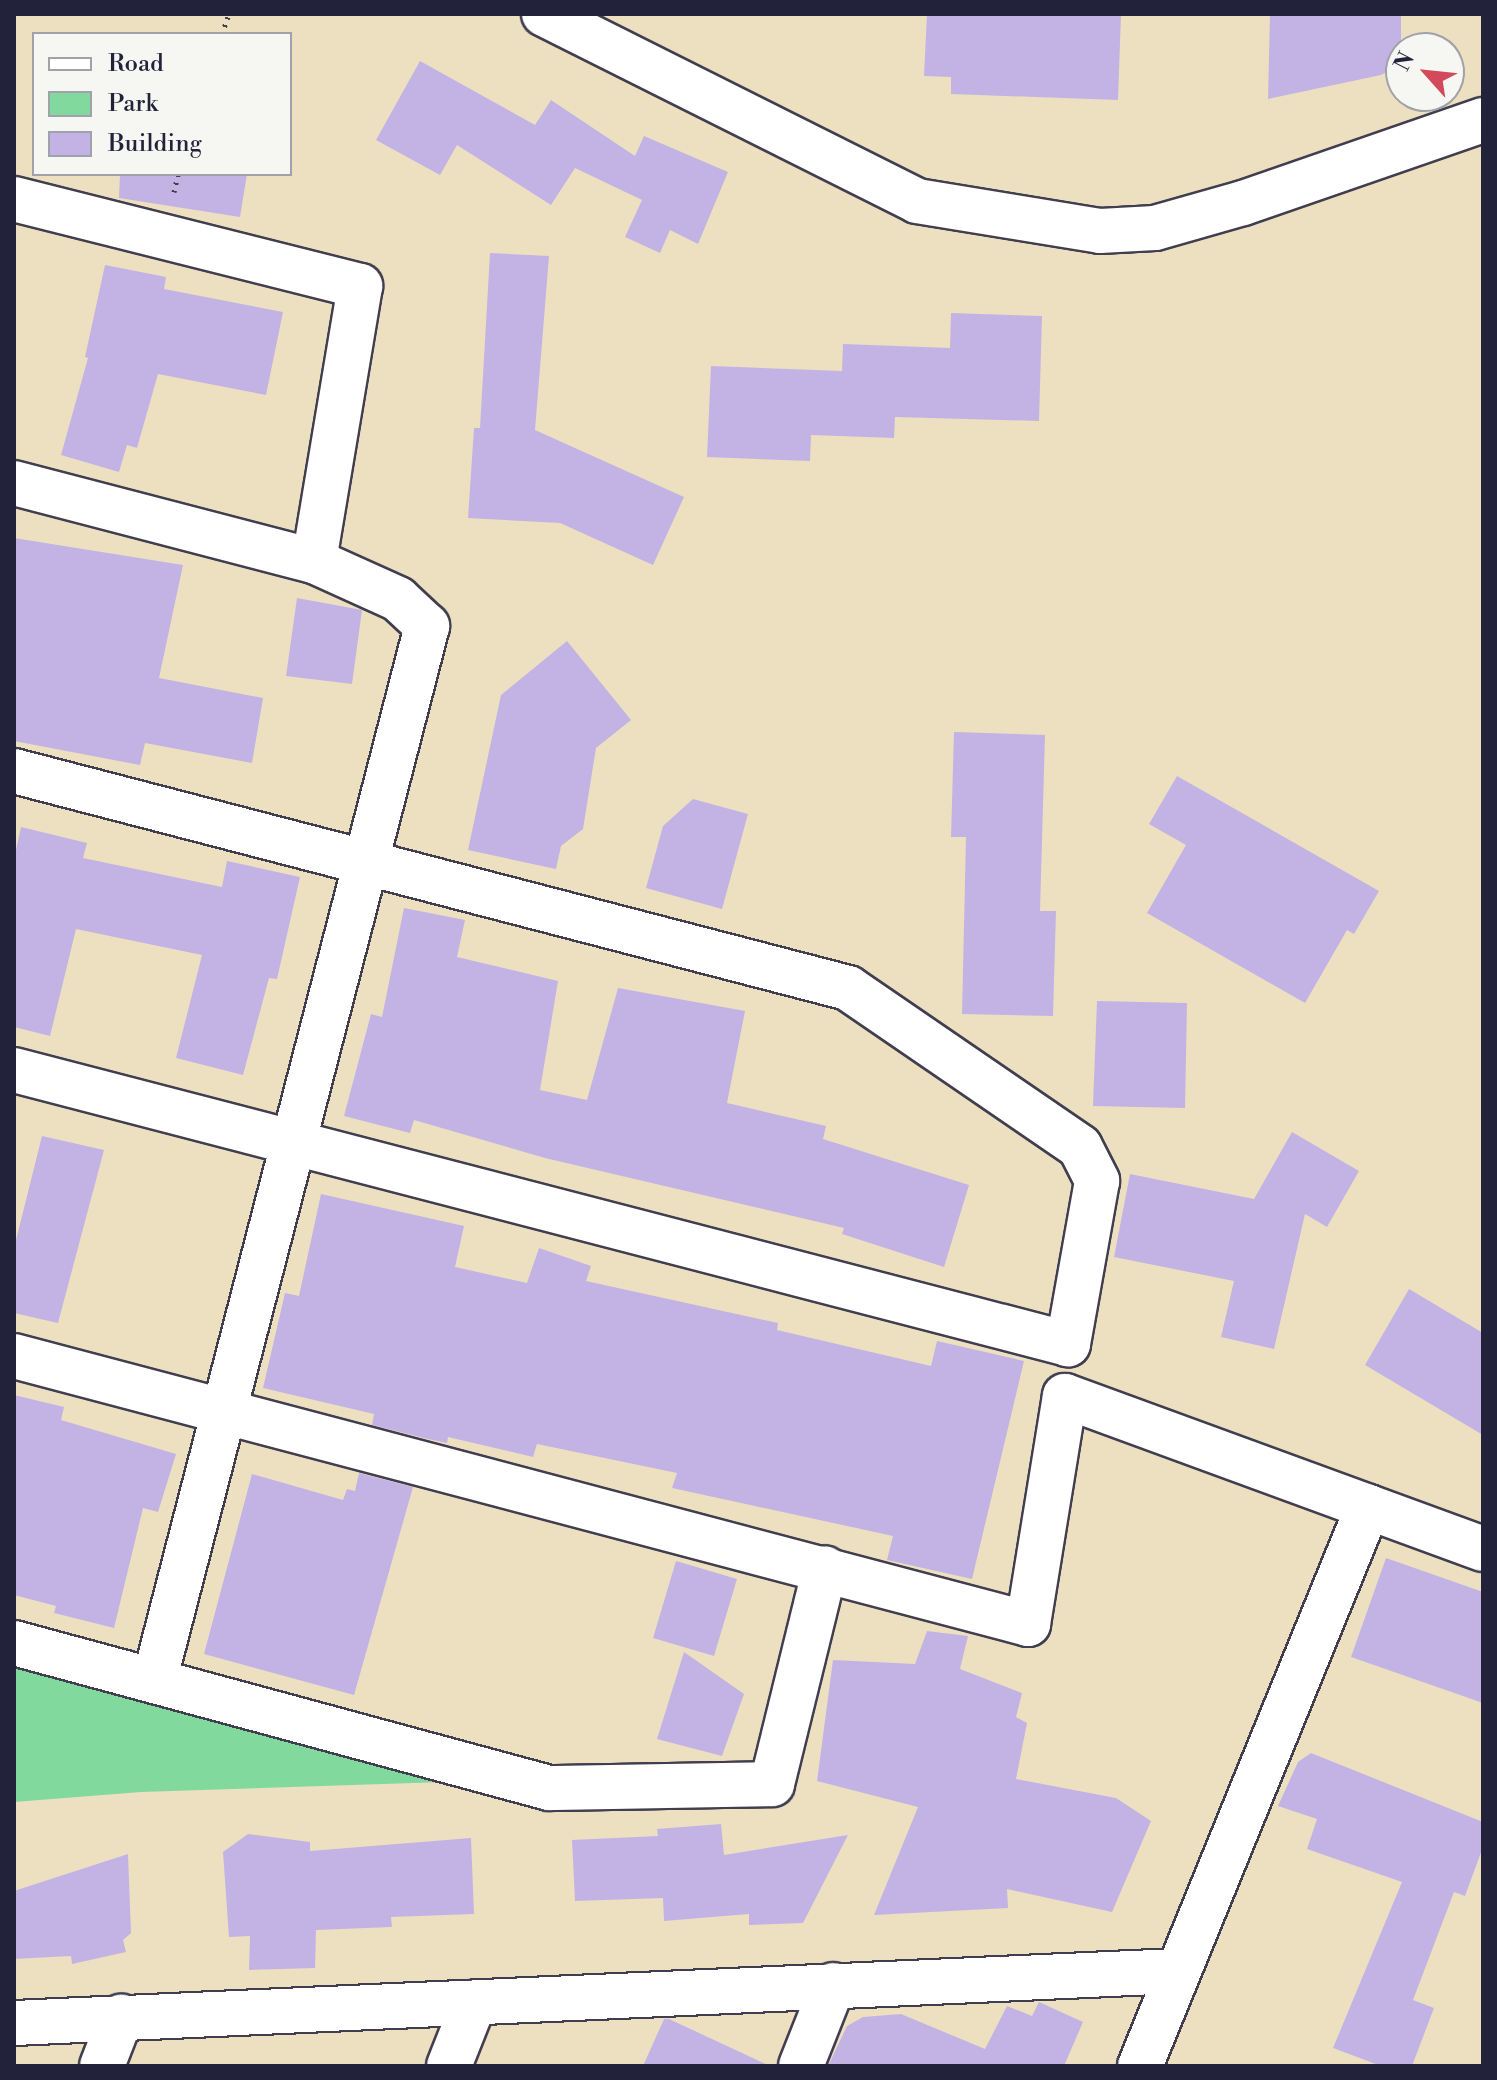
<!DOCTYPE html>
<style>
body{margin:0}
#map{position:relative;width:1497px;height:2080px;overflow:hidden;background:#ece0c1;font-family:"Libre Bodoni",serif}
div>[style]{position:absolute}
.green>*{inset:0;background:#82d99d}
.building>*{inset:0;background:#c3b3e4}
.path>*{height:5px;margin-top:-2.5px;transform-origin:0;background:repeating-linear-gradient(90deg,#403e4f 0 2px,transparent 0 8px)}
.roads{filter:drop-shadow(2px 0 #403e4f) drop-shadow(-2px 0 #403e4f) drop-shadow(0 2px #403e4f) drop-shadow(0 -2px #403e4f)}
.minor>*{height:44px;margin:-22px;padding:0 22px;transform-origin:22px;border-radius:22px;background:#fff}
.tertiary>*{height:44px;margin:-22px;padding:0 22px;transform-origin:22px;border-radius:22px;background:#fff}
span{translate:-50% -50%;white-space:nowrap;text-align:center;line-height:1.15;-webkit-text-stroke:8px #f6f6f2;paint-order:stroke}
.frame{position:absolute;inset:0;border:16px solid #22223b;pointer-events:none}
.legend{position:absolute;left:32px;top:32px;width:260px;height:144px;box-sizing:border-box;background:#f6f6f2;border:2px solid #a1a1a9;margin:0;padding:10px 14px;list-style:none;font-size:24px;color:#22223b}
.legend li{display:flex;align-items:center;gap:16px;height:40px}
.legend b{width:40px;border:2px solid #a1a1a9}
.north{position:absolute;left:1385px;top:32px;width:80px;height:80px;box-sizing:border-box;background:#f6f6f2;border:2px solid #a1a1a9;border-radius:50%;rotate:297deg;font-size:22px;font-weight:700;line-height:32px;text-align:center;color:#22223b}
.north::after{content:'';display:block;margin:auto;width:28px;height:36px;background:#d1495b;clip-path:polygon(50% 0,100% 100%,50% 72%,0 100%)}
</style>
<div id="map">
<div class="green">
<i style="clip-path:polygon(14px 1663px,474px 1781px,141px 1792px,14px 1802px)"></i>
</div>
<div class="building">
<i style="clip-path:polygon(927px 14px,1121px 14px,1118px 100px,951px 94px,951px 77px,924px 76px)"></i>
<i style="clip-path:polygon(1270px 14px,1401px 14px,1401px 65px,1381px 75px,1268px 99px)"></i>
<i style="clip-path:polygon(420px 61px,535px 125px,551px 100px,635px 156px,644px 136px,728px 172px,698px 244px,670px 230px,660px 253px,625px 237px,642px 200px,575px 168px,551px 205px,457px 145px,440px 175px,376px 140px)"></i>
<i style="clip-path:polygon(120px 174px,247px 174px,240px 217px,119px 198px)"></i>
<i style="clip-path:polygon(490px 253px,549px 256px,535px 430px,684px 497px,653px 565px,560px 523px,468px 518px,474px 428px,480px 428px)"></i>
<i style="clip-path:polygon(105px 265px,166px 277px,164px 289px,283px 312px,266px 395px,158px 374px,137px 448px,127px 445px,119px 472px,61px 455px,88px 358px,85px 357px)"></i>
<i style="clip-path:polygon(951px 313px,1042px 316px,1039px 421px,895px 417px,894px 438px,811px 435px,810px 461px,707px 457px,711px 366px,842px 371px,843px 344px,950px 348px)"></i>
<i style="clip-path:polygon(14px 538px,183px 565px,159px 678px,263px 698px,252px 763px,145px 743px,140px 765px,14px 741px)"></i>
<i style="clip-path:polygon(297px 598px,362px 610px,352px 684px,286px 676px)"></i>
<i style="clip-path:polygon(567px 641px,631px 720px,596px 748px,583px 829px,561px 846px,556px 869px,468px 850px,501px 695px)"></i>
<i style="clip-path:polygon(954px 732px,1045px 735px,1040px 911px,1056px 911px,1053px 1016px,962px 1014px,966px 837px,951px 837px)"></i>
<i style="clip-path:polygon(1177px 776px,1379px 891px,1354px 934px,1347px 930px,1305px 1003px,1147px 913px,1186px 845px,1149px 824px)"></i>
<i style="clip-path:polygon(693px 799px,748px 814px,722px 909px,646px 888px,663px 826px)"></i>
<i style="clip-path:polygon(21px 827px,87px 843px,83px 858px,222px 887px,227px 861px,300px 877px,277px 979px,269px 978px,243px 1075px,176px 1058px,202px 955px,76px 929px,50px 1036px,14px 1027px,14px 859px)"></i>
<i style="clip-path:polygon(404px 908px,465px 920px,457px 957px,558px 981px,540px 1090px,587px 1100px,618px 988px,745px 1011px,727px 1103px,826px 1126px,823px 1139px,969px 1185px,944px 1267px,842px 1234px,844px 1228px,545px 1158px,414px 1120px,410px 1133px,344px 1116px,371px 1014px,382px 1017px)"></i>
<i style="clip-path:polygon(1097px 1001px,1187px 1003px,1185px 1108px,1093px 1106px)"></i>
<i style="clip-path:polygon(1292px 1132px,1359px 1171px,1327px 1227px,1305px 1214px,1274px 1349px,1221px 1337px,1234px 1281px,1114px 1257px,1130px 1174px,1254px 1199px)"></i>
<i style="clip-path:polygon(42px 1136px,104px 1150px,58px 1323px,14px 1313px,14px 1248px)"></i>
<i style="clip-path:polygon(321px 1194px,464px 1226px,455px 1267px,527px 1283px,539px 1248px,591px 1266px,586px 1281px,778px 1323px,777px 1330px,931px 1366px,937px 1341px,1024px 1361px,972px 1579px,887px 1560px,893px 1536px,672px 1488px,677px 1473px,537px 1444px,533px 1457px,448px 1437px,447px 1443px,428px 1439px,372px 1425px,374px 1414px,263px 1388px,285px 1293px,299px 1296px)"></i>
<i style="clip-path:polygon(1409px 1289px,1483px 1333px,1483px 1435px,1365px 1365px)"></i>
<i style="clip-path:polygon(14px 1395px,64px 1407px,61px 1420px,176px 1454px,158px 1512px,143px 1508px,114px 1628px,54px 1613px,56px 1606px,14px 1595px)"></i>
<i style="clip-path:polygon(359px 1473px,413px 1487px,354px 1695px,204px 1654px,252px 1474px,343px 1500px,347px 1489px,355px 1491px)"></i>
<i style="clip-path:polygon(1386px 1558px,1483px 1592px,1483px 1703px,1351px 1657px)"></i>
<i style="clip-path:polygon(676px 1561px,737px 1579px,714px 1656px,653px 1638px)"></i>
<i style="clip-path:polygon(927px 1631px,968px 1636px,960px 1669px,1022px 1693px,1016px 1717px,1027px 1723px,1016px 1779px,1116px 1798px,1151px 1821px,1112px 1912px,1007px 1889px,1008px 1908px,874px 1915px,918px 1807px,817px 1781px,833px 1660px,915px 1664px)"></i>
<i style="clip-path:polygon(684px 1652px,744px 1694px,722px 1756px,657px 1739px)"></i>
<i style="clip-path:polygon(1311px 1753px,1483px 1822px,1483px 1847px,1465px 1896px,1454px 1892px,1413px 2000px,1434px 2008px,1412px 2066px,1381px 2066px,1333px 2048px,1402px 1882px,1307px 1849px,1317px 1819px,1278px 1806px,1298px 1762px)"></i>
<i style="clip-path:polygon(721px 1824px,724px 1855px,848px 1835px,803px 1923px,749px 1925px,749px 1914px,664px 1921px,663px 1898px,575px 1901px,572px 1840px,658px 1836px,657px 1829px)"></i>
<i style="clip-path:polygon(248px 1834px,310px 1842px,310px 1851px,471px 1838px,474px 1914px,391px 1917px,392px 1927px,316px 1930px,315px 1968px,249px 1970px,250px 1936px,229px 1937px,223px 1852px)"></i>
<i style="clip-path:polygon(128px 1854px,131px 1933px,123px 1940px,126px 1952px,72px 1964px,71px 1956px,14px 1959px,14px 1891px)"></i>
<i style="clip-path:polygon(1039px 2002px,1083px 2022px,1064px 2066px,828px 2066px,847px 2026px,863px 2017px,901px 2014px,985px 2049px,1007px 2006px,1032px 2016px)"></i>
<i style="clip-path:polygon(664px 2019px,669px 2019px,770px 2066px,643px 2066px)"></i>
</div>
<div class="path">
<i style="left:222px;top:34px;width:21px;rotate:-71deg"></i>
<i style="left:174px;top:192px;width:18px;rotate:-77deg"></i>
</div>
<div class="roads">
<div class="minor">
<i style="left:14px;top:199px;width:357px;rotate:14.1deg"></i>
<i style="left:360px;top:286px;width:279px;rotate:99.5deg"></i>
<i style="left:314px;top:561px;width:92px;rotate:24.3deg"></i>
<i style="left:398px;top:599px;width:40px;rotate:43deg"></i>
<i style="left:427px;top:626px;width:1087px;rotate:104.5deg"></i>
<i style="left:14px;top:483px;width:310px;rotate:14.6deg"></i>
<i style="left:14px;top:771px;width:862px;rotate:14.58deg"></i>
<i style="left:848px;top:988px;width:281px;rotate:34.4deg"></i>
<i style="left:1080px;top:1147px;width:38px;rotate:63deg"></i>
<i style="left:1097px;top:1181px;width:166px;rotate:100.1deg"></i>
<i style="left:1068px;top:1344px;width:1089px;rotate:-165.43deg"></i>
<i style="left:14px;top:1356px;width:1049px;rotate:14.8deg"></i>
<i style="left:1028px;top:1624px;width:231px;rotate:-80.8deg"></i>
<i style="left:1065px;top:1396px;width:445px;rotate:20.1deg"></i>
<i style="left:14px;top:1643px;width:554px;rotate:15.16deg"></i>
<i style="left:549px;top:1788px;width:223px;rotate:-1deg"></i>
<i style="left:772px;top:1784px;width:222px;rotate:-76.2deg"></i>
<i style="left:14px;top:2023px;width:1163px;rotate:-2.56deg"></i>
<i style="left:102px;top:2066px;width:53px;rotate:-68.8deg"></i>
<i style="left:449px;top:2066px;width:68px;rotate:-68.4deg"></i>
<i style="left:801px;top:2066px;width:87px;rotate:-68.4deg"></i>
<i style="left:1140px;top:2066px;width:604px;rotate:-67.81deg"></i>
</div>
<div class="tertiary">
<i style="left:544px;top:14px;width:417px;rotate:26.6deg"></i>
<i style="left:917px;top:201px;width:185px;rotate:9.3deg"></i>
<i style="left:1100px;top:231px;width:55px;rotate:-3.1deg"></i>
<i style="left:1155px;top:228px;width:91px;rotate:-15.9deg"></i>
<i style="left:1243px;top:203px;width:254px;rotate:-19.1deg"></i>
</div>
</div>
<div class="frame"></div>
<ul class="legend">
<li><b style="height:10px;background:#fff"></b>Road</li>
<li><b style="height:22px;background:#82d99d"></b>Park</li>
<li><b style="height:22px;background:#c3b3e4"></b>Building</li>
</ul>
<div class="north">N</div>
</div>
